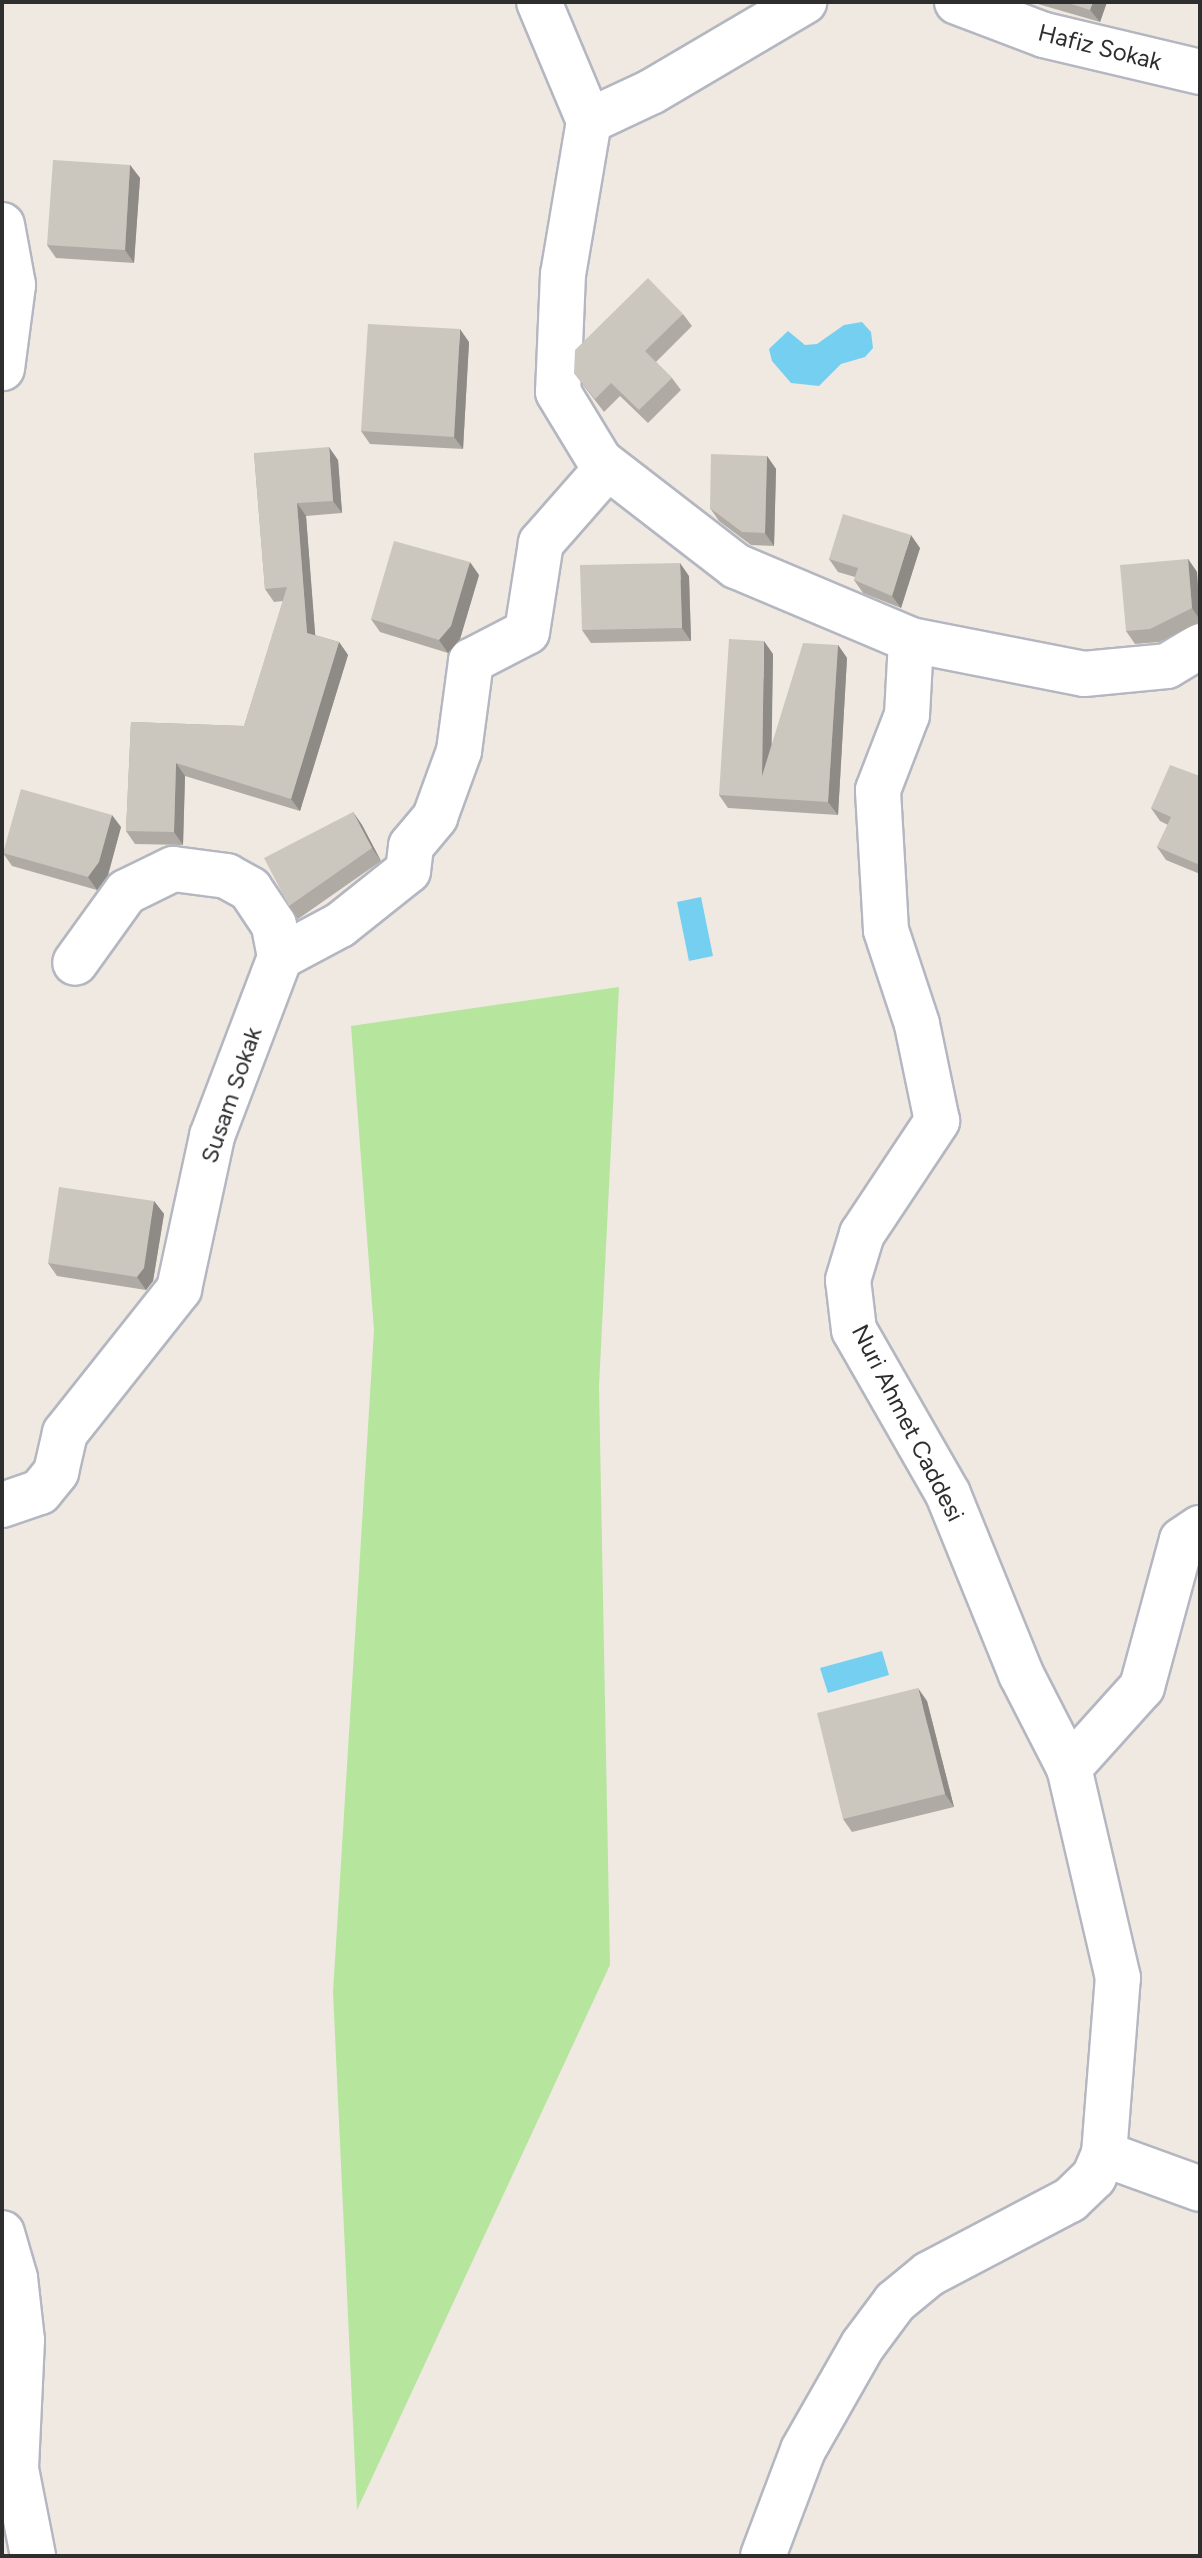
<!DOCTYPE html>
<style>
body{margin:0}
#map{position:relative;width:1202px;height:2558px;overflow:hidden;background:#efe9e1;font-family:Figtree,sans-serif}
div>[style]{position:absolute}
.green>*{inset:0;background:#b6e59e}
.water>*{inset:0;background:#75cff0}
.roads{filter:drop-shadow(2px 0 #b4b7c1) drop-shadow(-2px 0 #b4b7c1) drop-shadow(0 2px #b4b7c1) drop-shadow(0 -2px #b4b7c1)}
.street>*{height:44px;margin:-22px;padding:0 22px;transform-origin:22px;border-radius:22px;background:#fff}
.secondary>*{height:44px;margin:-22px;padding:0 22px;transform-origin:22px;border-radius:22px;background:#fff}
.wall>*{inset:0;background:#afaba4}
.shaded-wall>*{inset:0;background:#8e8b86}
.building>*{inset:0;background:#cbc7bf}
span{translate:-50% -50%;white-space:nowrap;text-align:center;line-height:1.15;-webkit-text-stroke:6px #fff;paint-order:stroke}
.street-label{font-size:24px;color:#2e2e2e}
.frame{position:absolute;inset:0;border:4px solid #2e2e2e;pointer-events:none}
</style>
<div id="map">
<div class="green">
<i style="clip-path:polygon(619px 987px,599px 1386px,610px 1965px,357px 2510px,333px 1992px,374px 1330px,351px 1026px)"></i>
</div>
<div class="water">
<i style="clip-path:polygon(862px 322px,871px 332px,873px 348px,865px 357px,841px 364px,819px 386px,791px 383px,772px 361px,769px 349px,788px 331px,805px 345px,817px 344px,844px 325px)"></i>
<i style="clip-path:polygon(701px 897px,713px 956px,689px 961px,677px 902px)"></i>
<i style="clip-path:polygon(882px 1651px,889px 1675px,828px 1693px,820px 1668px)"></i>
</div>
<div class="roads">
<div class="street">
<i style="left:957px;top:2px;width:93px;rotate:20.8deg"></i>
<i style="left:1044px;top:35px;width:160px;rotate:13.3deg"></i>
<i style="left:589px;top:121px;width:155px;rotate:99.6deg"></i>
<i style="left:563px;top:274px;width:118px;rotate:92.4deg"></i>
<i style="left:558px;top:392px;width:81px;rotate:58.7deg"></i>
<i style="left:600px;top:461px;width:172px;rotate:37.7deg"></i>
<i style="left:736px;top:566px;width:190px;rotate:22.9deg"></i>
<i style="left:911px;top:640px;width:176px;rotate:11.1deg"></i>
<i style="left:1084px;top:674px;width:83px;rotate:-5.5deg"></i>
<i style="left:1167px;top:666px;width:39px;rotate:-31deg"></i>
<i style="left:2px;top:225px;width:61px;rotate:79.6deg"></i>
<i style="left:13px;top:285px;width:84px;rotate:97.5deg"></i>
<i style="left:280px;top:957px;width:68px;rotate:-28.1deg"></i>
<i style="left:340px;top:925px;width:87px;rotate:-38.5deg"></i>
<i style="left:408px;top:871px;width:25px;rotate:-83deg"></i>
<i style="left:411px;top:846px;width:38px;rotate:-50deg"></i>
<i style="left:435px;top:817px;width:70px;rotate:-70deg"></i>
<i style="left:459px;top:751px;width:91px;rotate:-82.4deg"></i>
<i style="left:471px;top:661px;width:63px;rotate:-27.4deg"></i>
<i style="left:527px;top:632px;width:90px;rotate:-81.1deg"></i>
<i style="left:541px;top:543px;width:100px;rotate:-48.7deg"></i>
<i style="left:2px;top:1505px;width:40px;rotate:-18.9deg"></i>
<i style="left:40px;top:1492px;width:26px;rotate:-51deg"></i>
<i style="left:56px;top:1472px;width:40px;rotate:-77deg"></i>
<i style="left:65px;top:1433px;width:184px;rotate:-51.6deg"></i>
<i style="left:179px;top:1289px;width:157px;rotate:-77.8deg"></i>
<i style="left:212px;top:1136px;width:191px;rotate:-69.2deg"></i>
<i style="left:280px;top:957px;width:33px;rotate:-101deg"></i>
<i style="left:274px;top:925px;width:43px;rotate:-123.7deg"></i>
<i style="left:250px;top:889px;width:26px;rotate:-151deg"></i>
<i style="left:227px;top:876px;width:54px;rotate:-172.6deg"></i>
<i style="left:173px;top:869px;width:52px;rotate:153.9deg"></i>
<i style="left:126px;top:892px;width:87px;rotate:125.7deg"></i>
<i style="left:1069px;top:1768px;width:109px;rotate:-48deg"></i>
<i style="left:1142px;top:1687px;width:152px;rotate:-74.8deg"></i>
<i style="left:1182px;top:1540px;width:22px;rotate:-34deg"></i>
<i style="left:1104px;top:2154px;width:102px;rotate:20deg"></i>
<i style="left:2px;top:2233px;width:47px;rotate:73.9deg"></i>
<i style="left:15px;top:2278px;width:62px;rotate:83.6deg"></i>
<i style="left:22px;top:2340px;width:129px;rotate:92.7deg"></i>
<i style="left:16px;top:2469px;width:89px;rotate:78.9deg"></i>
<i style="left:763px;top:2556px;width:113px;rotate:-69.3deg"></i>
<i style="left:803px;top:2450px;width:121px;rotate:-60.3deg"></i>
<i style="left:863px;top:2345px;width:54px;rotate:-53.3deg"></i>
<i style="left:895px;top:2302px;width:44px;rotate:-39.5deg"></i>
<i style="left:929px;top:2274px;width:159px;rotate:-27.7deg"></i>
<i style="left:1070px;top:2200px;width:33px;rotate:-44deg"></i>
<i style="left:1094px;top:2177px;width:25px;rotate:-67deg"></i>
<i style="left:1104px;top:2154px;width:177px;rotate:-85.5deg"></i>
<i style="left:1118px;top:1978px;width:216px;rotate:-103.1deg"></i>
<i style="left:1069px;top:1768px;width:106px;rotate:-117.1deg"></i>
<i style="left:1021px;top:1674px;width:194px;rotate:-112.1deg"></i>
<i style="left:948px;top:1494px;width:189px;rotate:-119.8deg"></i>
<i style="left:854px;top:1330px;width:50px;rotate:-96.8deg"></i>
<i style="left:848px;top:1280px;width:48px;rotate:-73.1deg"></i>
<i style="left:862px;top:1234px;width:136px;rotate:-56.4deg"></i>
<i style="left:937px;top:1121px;width:99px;rotate:-101.7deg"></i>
<i style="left:917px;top:1024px;width:99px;rotate:-108.3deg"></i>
<i style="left:886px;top:930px;width:140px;rotate:-93.3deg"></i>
<i style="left:878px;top:790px;width:80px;rotate:-68.9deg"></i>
<i style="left:907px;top:715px;width:75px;rotate:-86.9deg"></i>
</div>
<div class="secondary">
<i style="left:539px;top:2px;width:129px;rotate:67.2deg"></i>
<i style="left:589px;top:121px;width:68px;rotate:-25.1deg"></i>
<i style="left:651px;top:92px;width:178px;rotate:-30.5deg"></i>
</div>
</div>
<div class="wall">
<i style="clip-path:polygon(1031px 2px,1107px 2px,1100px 22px)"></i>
<i style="clip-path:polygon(130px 165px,140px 178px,134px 263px,56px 258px,47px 245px)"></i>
<i style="clip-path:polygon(683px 314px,692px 326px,656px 362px,672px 378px,681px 390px,648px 423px,620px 396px,604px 412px,574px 373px)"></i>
<i style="clip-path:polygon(469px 342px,463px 449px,370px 444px,361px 431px)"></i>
<i style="clip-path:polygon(254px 453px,338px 460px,342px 513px,306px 516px,315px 635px,339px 642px,348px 655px,300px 811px,185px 776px,183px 845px,135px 844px,126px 831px,131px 722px,244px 726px,283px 601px,274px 602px,265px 589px)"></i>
<i style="clip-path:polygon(767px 456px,776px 469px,774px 546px,751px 545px,719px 521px,710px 508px)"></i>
<i style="clip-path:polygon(920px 548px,901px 608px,863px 593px,854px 580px,855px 577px,838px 572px,829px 559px)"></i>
<i style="clip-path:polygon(1188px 559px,1197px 572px,1200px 622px,1159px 642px,1135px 644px,1126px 631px)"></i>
<i style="clip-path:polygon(479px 575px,460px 639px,448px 653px,380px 632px,371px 619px)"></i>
<i style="clip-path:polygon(689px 576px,691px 641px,591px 643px,582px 630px)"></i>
<i style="clip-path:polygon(838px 645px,847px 658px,838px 815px,728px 808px,719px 795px,773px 654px,771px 745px)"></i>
<i style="clip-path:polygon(1200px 776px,1200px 874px,1166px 860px,1157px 847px,1168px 825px,1160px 821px,1151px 808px)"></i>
<i style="clip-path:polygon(353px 812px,362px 825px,381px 861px,298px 919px,289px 906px)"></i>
<i style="clip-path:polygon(121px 827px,108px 875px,97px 890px,12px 866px,3px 853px)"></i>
<i style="clip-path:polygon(154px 1201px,164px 1214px,153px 1281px,146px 1290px,57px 1276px,48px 1263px)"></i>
<i style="clip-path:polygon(927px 1701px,954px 1807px,852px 1832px,843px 1819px)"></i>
</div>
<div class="shaded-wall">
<i style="clip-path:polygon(1093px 2px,1107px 2px,1100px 22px,1090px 10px)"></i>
<i style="clip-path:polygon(130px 165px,140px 178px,134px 263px,125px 250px)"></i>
<i style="clip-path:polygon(460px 329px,469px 342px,463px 449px,454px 437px)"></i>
<i style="clip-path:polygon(329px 447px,338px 460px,342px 513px,333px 501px)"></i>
<i style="clip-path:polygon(767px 456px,776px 469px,774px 546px,765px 533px)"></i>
<i style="clip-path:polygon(297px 503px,306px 516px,316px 645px,307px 633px)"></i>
<i style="clip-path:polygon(911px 535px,920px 548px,901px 608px,892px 596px)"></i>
<i style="clip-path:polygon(1188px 559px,1197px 572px,1200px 620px,1192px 608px)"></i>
<i style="clip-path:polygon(470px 562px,479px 575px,460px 639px,448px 653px,439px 640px)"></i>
<i style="clip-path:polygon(680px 563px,689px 576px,691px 641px,682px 628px)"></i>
<i style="clip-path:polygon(764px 641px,773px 654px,771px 789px,762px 776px)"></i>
<i style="clip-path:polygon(339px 642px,348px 655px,300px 811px,291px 799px)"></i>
<i style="clip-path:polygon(838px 645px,847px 658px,838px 815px,828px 802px)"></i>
<i style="clip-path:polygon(176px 763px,185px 776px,183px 845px,174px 832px)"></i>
<i style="clip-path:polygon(353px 812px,362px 825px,381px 861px,372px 848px)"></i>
<i style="clip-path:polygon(112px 815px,121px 827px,108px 875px,97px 890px,88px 877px)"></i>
<i style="clip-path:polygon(154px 1201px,164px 1214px,153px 1281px,146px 1290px,137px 1277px)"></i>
<i style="clip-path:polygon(918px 1688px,927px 1701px,954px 1807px,945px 1794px)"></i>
</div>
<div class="building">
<i style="clip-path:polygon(1065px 2px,1093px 2px,1090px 10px)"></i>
<i style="clip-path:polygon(53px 160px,130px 165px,125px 250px,47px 245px)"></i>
<i style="clip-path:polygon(648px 278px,683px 314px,645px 351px,672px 378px,639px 410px,611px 383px,595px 399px,574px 373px,575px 350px)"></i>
<i style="clip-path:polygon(368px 324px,460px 329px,454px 437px,361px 431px)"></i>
<i style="clip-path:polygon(329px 447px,333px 501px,297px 503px,307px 633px,339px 642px,291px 799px,176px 763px,174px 832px,126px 831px,131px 722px,244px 726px,287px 587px,265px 589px,254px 453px)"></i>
<i style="clip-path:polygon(711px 454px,767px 456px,765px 533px,742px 532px,710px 508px)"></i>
<i style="clip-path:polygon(843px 514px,911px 535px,892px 596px,854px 580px,858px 568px,829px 559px)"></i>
<i style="clip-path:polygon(394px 541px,470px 562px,451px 626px,439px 640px,371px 619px)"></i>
<i style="clip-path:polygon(1188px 559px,1192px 608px,1150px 629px,1126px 631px,1120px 565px)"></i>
<i style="clip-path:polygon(680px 563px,682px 628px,582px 630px,580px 565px)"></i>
<i style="clip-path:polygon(729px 639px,764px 641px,762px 776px,803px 643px,838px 645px,828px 802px,719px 795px)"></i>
<i style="clip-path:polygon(1170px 765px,1200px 776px,1200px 865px,1157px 847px,1171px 817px,1151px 808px)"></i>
<i style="clip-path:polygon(21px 789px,112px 815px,99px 862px,88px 877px,3px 853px)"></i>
<i style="clip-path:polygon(353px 812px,372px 848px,289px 906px,264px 858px)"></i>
<i style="clip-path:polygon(59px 1187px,154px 1201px,144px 1268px,137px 1277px,48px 1263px)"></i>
<i style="clip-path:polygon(918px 1688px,945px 1794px,843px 1819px,817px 1713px)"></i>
</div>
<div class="street-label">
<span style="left:1100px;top:47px;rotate:14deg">Hafiz Sokak</span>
<span style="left:231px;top:1095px;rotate:-71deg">Susam Sokak</span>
<span style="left:908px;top:1423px;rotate:63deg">Nuri Ahmet Caddesi</span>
</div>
<div class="frame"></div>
</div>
